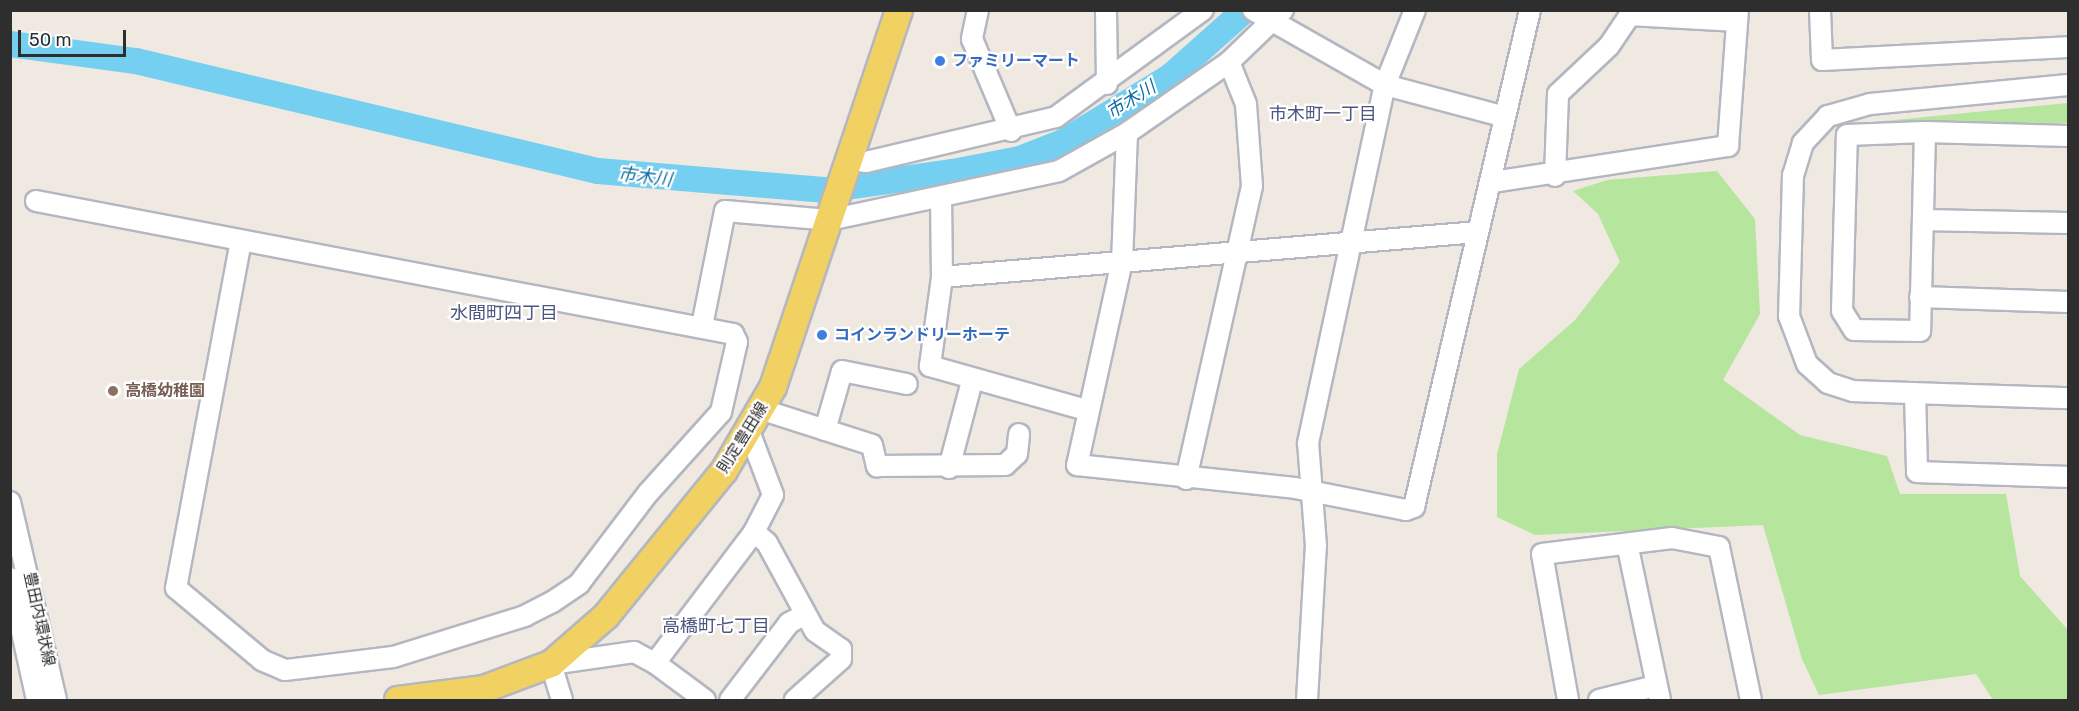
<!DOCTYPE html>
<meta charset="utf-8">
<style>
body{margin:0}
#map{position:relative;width:2079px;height:711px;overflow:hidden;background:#efe9e1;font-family:Rubik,"Noto Sans JP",sans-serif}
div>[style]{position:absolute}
.green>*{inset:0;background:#b6e59e}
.river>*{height:26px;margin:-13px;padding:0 13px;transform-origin:13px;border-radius:13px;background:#75cff0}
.roads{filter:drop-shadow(2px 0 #b4b7c1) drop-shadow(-2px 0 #b4b7c1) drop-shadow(0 2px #b4b7c1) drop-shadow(0 -2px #b4b7c1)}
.minor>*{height:20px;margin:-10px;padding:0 10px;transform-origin:10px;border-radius:10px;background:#fff}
.major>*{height:26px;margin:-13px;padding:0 13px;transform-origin:13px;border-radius:13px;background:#f2d163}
.dots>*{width:16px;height:16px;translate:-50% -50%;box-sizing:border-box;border:3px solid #fff;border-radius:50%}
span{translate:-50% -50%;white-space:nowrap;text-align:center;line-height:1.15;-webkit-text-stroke:4.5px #fff;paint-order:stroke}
.shop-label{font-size:16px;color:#366cbe;font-weight:700}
.left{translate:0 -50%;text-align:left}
.education-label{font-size:16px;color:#785e54;font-weight:700}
.street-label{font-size:16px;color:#2e2e2e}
.water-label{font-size:18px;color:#0d6fa3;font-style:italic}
.neighbourhood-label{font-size:18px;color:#4d5680}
.frame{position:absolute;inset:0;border:12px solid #2e2e2e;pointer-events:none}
.scale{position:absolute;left:18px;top:30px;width:108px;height:27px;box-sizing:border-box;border:3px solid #2e2e2e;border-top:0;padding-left:8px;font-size:18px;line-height:21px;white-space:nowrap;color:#2e2e2e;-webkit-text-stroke:4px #fff;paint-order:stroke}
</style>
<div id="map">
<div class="green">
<i style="clip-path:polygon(2068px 103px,2068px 123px,1864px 123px)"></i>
<i style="clip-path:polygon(1717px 171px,1755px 219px,1760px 314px,1723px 380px,1800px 435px,1887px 456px,1900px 494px,2006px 494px,2020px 576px,2068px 630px,2068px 700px,1993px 700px,1976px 674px,1819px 695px,1802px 659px,1763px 525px,1535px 535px,1497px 517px,1497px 454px,1519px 369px,1575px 320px,1620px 262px,1598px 214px,1573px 191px,1607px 180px)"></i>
</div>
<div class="river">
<i style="left:10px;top:44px;width:127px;rotate:7.7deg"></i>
<i style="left:136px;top:61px;width:475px;rotate:13.4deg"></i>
<i style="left:598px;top:171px;width:229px;rotate:4.8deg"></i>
<i style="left:826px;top:190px;width:128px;rotate:-8.1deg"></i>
<i style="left:953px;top:172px;width:68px;rotate:-11deg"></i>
<i style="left:1020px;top:159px;width:46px;rotate:-21.6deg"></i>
<i style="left:1063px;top:142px;width:127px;rotate:-31.4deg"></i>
<i style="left:1171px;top:76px;width:99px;rotate:-41.7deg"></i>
</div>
<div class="roads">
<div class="minor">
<i style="left:978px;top:10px;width:30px;rotate:102deg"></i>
<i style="left:972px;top:39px;width:100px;rotate:67deg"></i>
<i style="left:1106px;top:10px;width:74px;rotate:89.2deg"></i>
<i style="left:1253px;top:10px;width:152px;rotate:29.6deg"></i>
<i style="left:1385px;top:85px;width:124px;rotate:14.9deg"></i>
<i style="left:1820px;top:10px;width:50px;rotate:87.7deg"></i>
<i style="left:1822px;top:60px;width:246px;rotate:-3deg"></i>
<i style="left:2068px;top:85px;width:199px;rotate:174.5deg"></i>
<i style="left:1870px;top:104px;width:44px;rotate:164.1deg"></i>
<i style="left:1828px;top:116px;width:37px;rotate:133deg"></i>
<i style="left:1803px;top:143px;width:34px;rotate:107deg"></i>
<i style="left:1793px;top:175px;width:141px;rotate:91.6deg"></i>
<i style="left:1789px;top:316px;width:51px;rotate:69.4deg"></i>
<i style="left:1807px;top:364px;width:28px;rotate:42deg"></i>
<i style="left:1828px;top:383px;width:26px;rotate:18deg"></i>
<i style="left:1853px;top:391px;width:215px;rotate:1.9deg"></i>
<i style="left:1925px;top:132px;width:199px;rotate:91.4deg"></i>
<i style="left:1920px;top:331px;width:66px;rotate:-179.1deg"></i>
<i style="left:1854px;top:330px;width:22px;rotate:-122deg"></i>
<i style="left:1842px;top:311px;width:176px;rotate:-88.4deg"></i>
<i style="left:1847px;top:135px;width:78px;rotate:-2.2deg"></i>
<i style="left:1925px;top:132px;width:143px;rotate:1.6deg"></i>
<i style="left:1127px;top:133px;width:128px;rotate:92.2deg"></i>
<i style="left:1122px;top:261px;width:209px;rotate:102.4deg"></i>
<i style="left:1077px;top:465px;width:219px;rotate:6deg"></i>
<i style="left:1295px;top:488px;width:113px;rotate:11.2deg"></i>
<i style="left:1406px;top:510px;width:9px;rotate:-21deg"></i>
<i style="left:1414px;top:507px;width:510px;rotate:-76.86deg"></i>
<i style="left:848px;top:160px;width:18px;rotate:6deg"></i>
<i style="left:866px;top:162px;width:195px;rotate:-13.3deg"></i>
<i style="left:1056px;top:117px;width:182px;rotate:-36.1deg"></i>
<i style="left:1555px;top:176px;width:82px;rotate:-87.9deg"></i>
<i style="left:1558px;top:94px;width:70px;rotate:-43.3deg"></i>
<i style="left:1609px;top:46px;width:37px;rotate:-56deg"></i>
<i style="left:1630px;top:15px;width:107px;rotate:3.2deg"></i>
<i style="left:1492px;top:182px;width:239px;rotate:-8.7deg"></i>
<i style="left:1728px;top:146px;width:136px;rotate:-85.8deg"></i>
<i style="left:941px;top:197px;width:80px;rotate:89.3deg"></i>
<i style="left:942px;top:277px;width:90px;rotate:97.7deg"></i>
<i style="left:930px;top:366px;width:163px;rotate:15.7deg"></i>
<i style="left:36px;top:201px;width:710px;rotate:10.8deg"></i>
<i style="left:733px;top:334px;width:9px;rotate:63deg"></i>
<i style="left:737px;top:342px;width:72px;rotate:102.9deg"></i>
<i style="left:721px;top:412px;width:109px;rotate:132deg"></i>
<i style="left:648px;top:493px;width:114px;rotate:127.2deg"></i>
<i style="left:579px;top:584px;width:32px;rotate:146deg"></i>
<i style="left:552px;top:602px;width:30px;rotate:153deg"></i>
<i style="left:525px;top:616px;width:138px;rotate:162.7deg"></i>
<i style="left:393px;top:657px;width:109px;rotate:173.1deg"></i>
<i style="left:285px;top:670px;width:25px;rotate:-157deg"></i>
<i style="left:262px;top:660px;width:112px;rotate:-140.1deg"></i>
<i style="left:176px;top:588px;width:353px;rotate:-79.4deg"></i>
<i style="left:1923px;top:220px;width:145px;rotate:1.2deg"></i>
<i style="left:942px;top:277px;width:538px;rotate:-4.8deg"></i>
<i style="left:1920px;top:297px;width:148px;rotate:1.9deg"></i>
<i style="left:702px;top:326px;width:117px;rotate:-78.7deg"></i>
<i style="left:725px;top:211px;width:104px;rotate:4.9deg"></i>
<i style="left:829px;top:220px;width:235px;rotate:-12deg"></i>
<i style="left:1059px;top:171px;width:78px;rotate:-29.2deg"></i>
<i style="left:1127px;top:133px;width:124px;rotate:-34.8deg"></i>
<i style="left:1229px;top:62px;width:75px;rotate:-43.9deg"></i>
<i style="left:1915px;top:393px;width:79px;rotate:88.5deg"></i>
<i style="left:1917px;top:472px;width:151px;rotate:1.9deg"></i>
<i style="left:763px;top:410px;width:114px;rotate:17.8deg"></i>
<i style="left:872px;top:445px;width:22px;rotate:77deg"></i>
<i style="left:877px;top:466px;width:128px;rotate:-0.4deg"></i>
<i style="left:1005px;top:465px;width:16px;rotate:-43deg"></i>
<i style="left:1017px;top:454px;width:20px;rotate:-84deg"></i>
<i style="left:825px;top:430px;width:61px;rotate:-73.9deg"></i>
<i style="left:842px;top:371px;width:66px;rotate:11.3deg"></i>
<i style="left:750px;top:434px;width:65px;rotate:69.3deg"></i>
<i style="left:773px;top:495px;width:42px;rotate:117.2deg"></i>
<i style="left:754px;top:532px;width:17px;rotate:40deg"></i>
<i style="left:767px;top:543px;width:100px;rotate:61.4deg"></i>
<i style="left:815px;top:631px;width:32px;rotate:35deg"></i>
<i style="left:841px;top:649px;width:10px;rotate:90deg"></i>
<i style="left:841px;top:659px;width:62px;rotate:138.3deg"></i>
<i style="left:949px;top:468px;width:90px;rotate:-75.2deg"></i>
<i style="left:1186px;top:479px;width:300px;rotate:-77.3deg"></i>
<i style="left:1252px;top:186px;width:82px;rotate:-94.2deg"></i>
<i style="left:1246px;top:104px;width:45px;rotate:-112deg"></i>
<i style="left:10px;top:502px;width:203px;rotate:76.9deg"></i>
<i style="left:1628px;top:548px;width:155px;rotate:78.1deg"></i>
<i style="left:10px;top:578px;width:125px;rotate:77.5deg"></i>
<i style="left:562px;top:700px;width:38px;rotate:-107deg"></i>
<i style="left:551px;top:664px;width:84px;rotate:-8.2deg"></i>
<i style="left:634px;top:652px;width:24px;rotate:28deg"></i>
<i style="left:705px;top:700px;width:62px;rotate:-143.5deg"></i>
<i style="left:655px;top:663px;width:164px;rotate:-52.9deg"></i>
<i style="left:730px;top:700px;width:97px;rotate:-52.5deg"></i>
<i style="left:789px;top:623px;width:17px;rotate:-28deg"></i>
<i style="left:1307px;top:700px;width:154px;rotate:-86.7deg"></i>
<i style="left:1316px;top:546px;width:103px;rotate:-94.4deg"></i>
<i style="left:1308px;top:443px;width:366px;rotate:-77.9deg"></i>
<i style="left:1385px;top:85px;width:81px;rotate:-68.2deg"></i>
<i style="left:1568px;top:700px;width:148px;rotate:-100.1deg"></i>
<i style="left:1542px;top:554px;width:131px;rotate:-7deg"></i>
<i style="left:1672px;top:538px;width:48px;rotate:10.8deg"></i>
<i style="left:1719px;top:547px;width:156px;rotate:78.2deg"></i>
<i style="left:1599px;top:700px;width:58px;rotate:-14deg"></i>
</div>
<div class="major">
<i style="left:398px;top:700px;width:87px;rotate:-7.3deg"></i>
<i style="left:484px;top:689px;width:72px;rotate:-20.5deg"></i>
<i style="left:551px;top:664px;width:73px;rotate:-41.1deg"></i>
<i style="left:606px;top:616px;width:187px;rotate:-50.9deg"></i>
<i style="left:724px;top:471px;width:97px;rotate:-59.7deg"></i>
<i style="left:773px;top:387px;width:397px;rotate:-71.5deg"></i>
</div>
</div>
<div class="dots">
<i style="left:940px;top:61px;background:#3f7fe0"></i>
<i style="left:822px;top:335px;background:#3f7fe0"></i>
<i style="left:113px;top:391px;background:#8d6e63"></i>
</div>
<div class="shop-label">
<span class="left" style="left:952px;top:61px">ファミリーマート</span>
<span class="left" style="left:834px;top:335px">コインランドリーホーテ</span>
</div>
<div class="education-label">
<span class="left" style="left:125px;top:391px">高橋幼稚園</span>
</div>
<div class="street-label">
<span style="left:743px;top:438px;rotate:-58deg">則定豊田線</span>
<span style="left:39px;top:619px;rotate:78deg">豊田内環状線</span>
</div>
<div class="water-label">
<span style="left:1131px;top:100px;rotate:-32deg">市木川</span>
<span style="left:645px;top:177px;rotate:7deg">市木川</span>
</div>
<div class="neighbourhood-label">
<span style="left:1323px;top:114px">市木町一丁目</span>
<span style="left:504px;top:313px">水間町四丁目</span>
<span style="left:716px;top:626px">高橋町七丁目</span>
</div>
<div class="frame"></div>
<div class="scale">50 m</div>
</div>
